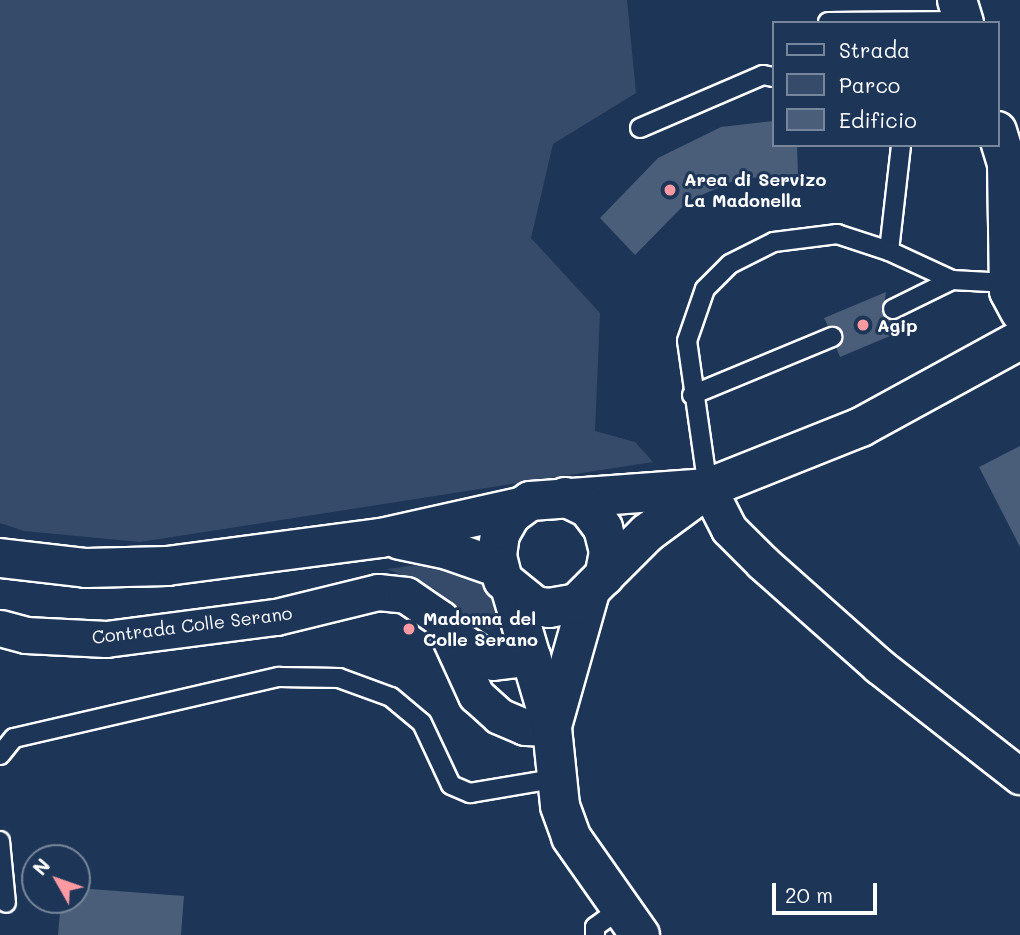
<!DOCTYPE html>
<style>
body{margin:0}
#map{position:relative;width:1020px;height:935px;overflow:hidden;background:#1d3557;font-family:Mali,sans-serif}
div>[style]{position:absolute}
.green>*{inset:0;background:#364b69}
.building>*{inset:0;background:#4a5d79}
.roads{filter:drop-shadow(2px 0 #fff) drop-shadow(-2px 0 #fff) drop-shadow(0 2px #fff) drop-shadow(0 -2px #fff)}
.service>*{height:18px;margin:-9px;padding:0 9px;transform-origin:9px;border-radius:9px;background:#1d3557}
.minor>*{height:35px;margin:-17.5px;padding:0 17.5px;transform-origin:17.5px;border-radius:17.5px;background:#1d3557}
.tertiary>*{height:38px;margin:-19px;padding:0 19px;transform-origin:19px;border-radius:19px;background:#1d3557}
.secondary>*{height:38px;margin:-19px;padding:0 19px;transform-origin:19px;border-radius:19px;background:#1d3557}
.dots>*{width:19px;height:19px;translate:-50% -50%;box-sizing:border-box;border:4px solid #1d3557;border-radius:50%}
span{translate:-50% -50%;white-space:nowrap;text-align:center;line-height:1.15;-webkit-text-stroke:6px #1d3557;paint-order:stroke}
.poi-label{font-size:18px;color:#fff;font-weight:700}
.left{translate:0 -50%;text-align:left}
.street-label{font-size:18px;color:#fff}
.legend{position:absolute;left:772px;top:21px;width:228px;height:126px;box-sizing:border-box;background:#1d3557;border:2px solid #77869a;margin:0;padding:9px 12px;list-style:none;font-size:21px;color:#fff}
.legend li{display:flex;align-items:center;gap:14px;height:35px}
.legend b{width:35px;border:2px solid #77869a}
.north{position:absolute;left:21px;top:844px;width:70px;height:70px;box-sizing:border-box;background:#1d3557;border:2px solid #77869a;border-radius:50%;rotate:310deg;font-size:19px;font-weight:700;line-height:28px;text-align:center;color:#fff}
.north::after{content:'';display:block;margin:auto;width:24px;height:32px;background:#ff9aa2;clip-path:polygon(50% 0,100% 100%,50% 72%,0 100%)}
.scale{position:absolute;left:772px;top:883px;width:105px;height:32px;box-sizing:border-box;border:4px solid #fff;border-top:0;padding-left:9px;font-size:21px;line-height:24px;white-space:nowrap;color:#fff;-webkit-text-stroke:5px #1d3557;paint-order:stroke}
</style>
<div id="map">
<div class="green">
<i style="clip-path:polygon(0 0,627px 0,636px 93px,553px 144px,531px 238px,600px 313px,595px 431px,635px 442px,653px 462px,140px 542px,24px 531px,0 523px)"></i>
<i style="clip-path:polygon(425px 564px,473px 578px,492px 590px,502px 625px,488px 629px,472px 626px,435px 589px,387px 569px)"></i>
</div>
<div class="building">
<i style="clip-path:polygon(773px 121px,773px 145px,797px 145px,798px 174px,738px 179px,688px 201px,635px 255px,600px 218px,658px 158px,721px 127px)"></i>
<i style="clip-path:polygon(886px 292px,883px 313px,897px 319px,902px 331px,840px 357px,836px 347px,843px 333px,828px 326px,824px 318px)"></i>
<i style="clip-path:polygon(1020px 446px,1020px 547px,979px 467px)"></i>
<i style="clip-path:polygon(77px 888px,184px 896px,181px 935px,58px 935px,61px 900px,77px 900px)"></i>
</div>
<div class="roads">
<div class="service">
<i style="left:828px;top:22px;width:135px;rotate:-0.4deg"></i>
<i style="left:640px;top:128px;width:134px;rotate:-23.3deg"></i>
<i style="left:763px;top:75px;width:10px;rotate:11deg"></i>
<i style="left:889px;top:251px;width:107px;rotate:-83.5deg"></i>
<i style="left:893px;top:309px;width:66px;rotate:-26.2deg"></i>
<i style="left:692px;top:395px;width:152px;rotate:-22.5deg"></i>
<i style="left:708px;top:488px;width:148px;rotate:-98.1deg"></i>
<i style="left:687px;top:341px;width:55px;rotate:-70.9deg"></i>
<i style="left:705px;top:289px;width:35px;rotate:-45deg"></i>
<i style="left:730px;top:264px;width:49px;rotate:-26.6deg"></i>
<i style="left:774px;top:242px;width:64px;rotate:-7.2deg"></i>
<i style="left:837px;top:234px;width:55px;rotate:18.1deg"></i>
<i style="left:889px;top:251px;width:69px;rotate:24.7deg"></i>
<i style="left:952px;top:280px;width:56px;rotate:3.1deg"></i>
<i style="left:0;top:755px;width:22px;rotate:-51deg"></i>
<i style="left:14px;top:738px;width:272px;rotate:-13deg"></i>
<i style="left:279px;top:677px;width:60px;rotate:1deg"></i>
<i style="left:339px;top:678px;width:55px;rotate:20.1deg"></i>
<i style="left:391px;top:697px;width:40px;rotate:40deg"></i>
<i style="left:422px;top:723px;width:68px;rotate:64.9deg"></i>
<i style="left:451px;top:785px;width:21px;rotate:23deg"></i>
<i style="left:470px;top:793px;width:85px;rotate:-9.5deg"></i>
<i style="left:0;top:841px;width:62px;rotate:84.5deg"></i>
<i style="left:595px;top:935px;width:8px;rotate:-90deg"></i>
<i style="left:595px;top:927px;width:31px;rotate:-36deg"></i>
</div>
<div class="minor">
<i style="left:708px;top:488px;width:46px;rotate:62.9deg"></i>
<i style="left:729px;top:529px;width:48px;rotate:45deg"></i>
<i style="left:763px;top:563px;width:155px;rotate:41.6deg"></i>
<i style="left:879px;top:666px;width:179px;rotate:38deg"></i>
<i style="left:0;top:628px;width:27px;rotate:15deg"></i>
<i style="left:26px;top:635px;width:80px;rotate:2.9deg"></i>
<i style="left:106px;top:639px;width:171px;rotate:-7.4deg"></i>
<i style="left:276px;top:617px;width:105px;rotate:-13.8deg"></i>
<i style="left:378px;top:592px;width:28px;rotate:6deg"></i>
<i style="left:406px;top:595px;width:42px;rotate:34.4deg"></i>
<i style="left:441px;top:619px;width:84px;rotate:65.3deg"></i>
<i style="left:476px;top:695px;width:31px;rotate:42deg"></i>
<i style="left:499px;top:716px;width:28px;rotate:23deg"></i>
<i style="left:525px;top:727px;width:27px;rotate:2deg"></i>
<i style="left:451px;top:634px;width:50px;rotate:33.7deg"></i>
<i style="left:493px;top:662px;width:40px;rotate:-7.1deg"></i>
</div>
<div class="tertiary">
<i style="left:511px;top:590px;width:144px;rotate:73.5deg"></i>
<i style="left:552px;top:728px;width:78px;rotate:84.1deg"></i>
<i style="left:560px;top:806px;width:33px;rotate:70deg"></i>
<i style="left:571px;top:837px;width:120px;rotate:54.9deg"></i>
<i style="left:552px;top:726px;width:136px;rotate:-74.2deg"></i>
</div>
<div class="secondary">
<i style="left:957px;top:0;width:24px;rotate:73deg"></i>
<i style="left:997px;top:131px;width:34px;rotate:73deg"></i>
<i style="left:1007px;top:163px;width:128px;rotate:89.1deg"></i>
<i style="left:1009px;top:291px;width:24px;rotate:62deg"></i>
<i style="left:708px;top:488px;width:178px;rotate:175.8deg"></i>
<i style="left:530px;top:501px;width:24px;rotate:144deg"></i>
<i style="left:511px;top:515px;width:22px;rotate:120deg"></i>
<i style="left:500px;top:534px;width:22px;rotate:98deg"></i>
<i style="left:497px;top:556px;width:25px;rotate:76deg"></i>
<i style="left:503px;top:580px;width:41px;rotate:39.1deg"></i>
<i style="left:535px;top:606px;width:14px;rotate:8deg"></i>
<i style="left:549px;top:608px;width:28px;rotate:-10deg"></i>
<i style="left:577px;top:603px;width:99px;rotate:-45deg"></i>
<i style="left:647px;top:533px;width:76px;rotate:-36.4deg"></i>
<i style="left:708px;top:488px;width:165px;rotate:-21.7deg"></i>
<i style="left:861px;top:427px;width:181px;rotate:-28.7deg"></i>
<i style="left:565px;top:497px;width:25px;rotate:26deg"></i>
<i style="left:588px;top:508px;width:25px;rotate:53deg"></i>
<i style="left:603px;top:528px;width:25px;rotate:76deg"></i>
<i style="left:609px;top:552px;width:25px;rotate:101deg"></i>
<i style="left:400px;top:540px;width:49px;rotate:11.8deg"></i>
<i style="left:448px;top:550px;width:54px;rotate:19.4deg"></i>
<i style="left:0;top:558px;width:87px;rotate:6.6deg"></i>
<i style="left:86px;top:568px;width:81px;rotate:-1.4deg"></i>
<i style="left:167px;top:566px;width:216px;rotate:-7.5deg"></i>
<i style="left:381px;top:538px;width:142px;rotate:-12.6deg"></i>
</div>
</div>
<div class="dots">
<i style="left:670px;top:190px;background:#ff9aa2"></i>
<i style="left:863px;top:325px;background:#ff9aa2"></i>
<i style="left:409px;top:629px;background:#ff9aa2"></i>
</div>
<div class="poi-label">
<span class="left" style="left:684px;top:190px">Area di Servizo<br>La Madonella</span>
<span class="left" style="left:877px;top:325px">Agip</span>
<span class="left" style="left:423px;top:629px">Madonna del<br>Colle Serano</span>
</div>
<div class="street-label">
<span style="left:192px;top:625px;rotate:-7deg">Contrada Colle Serano</span>
</div>
<ul class="legend">
<li><b style="height:9px;background:#1d3557"></b>Strada</li>
<li><b style="height:19px;background:#364b69"></b>Parco</li>
<li><b style="height:19px;background:#4a5d79"></b>Edificio</li>
</ul>
<div class="north">N</div>
<div class="scale">20 m</div>
</div>
